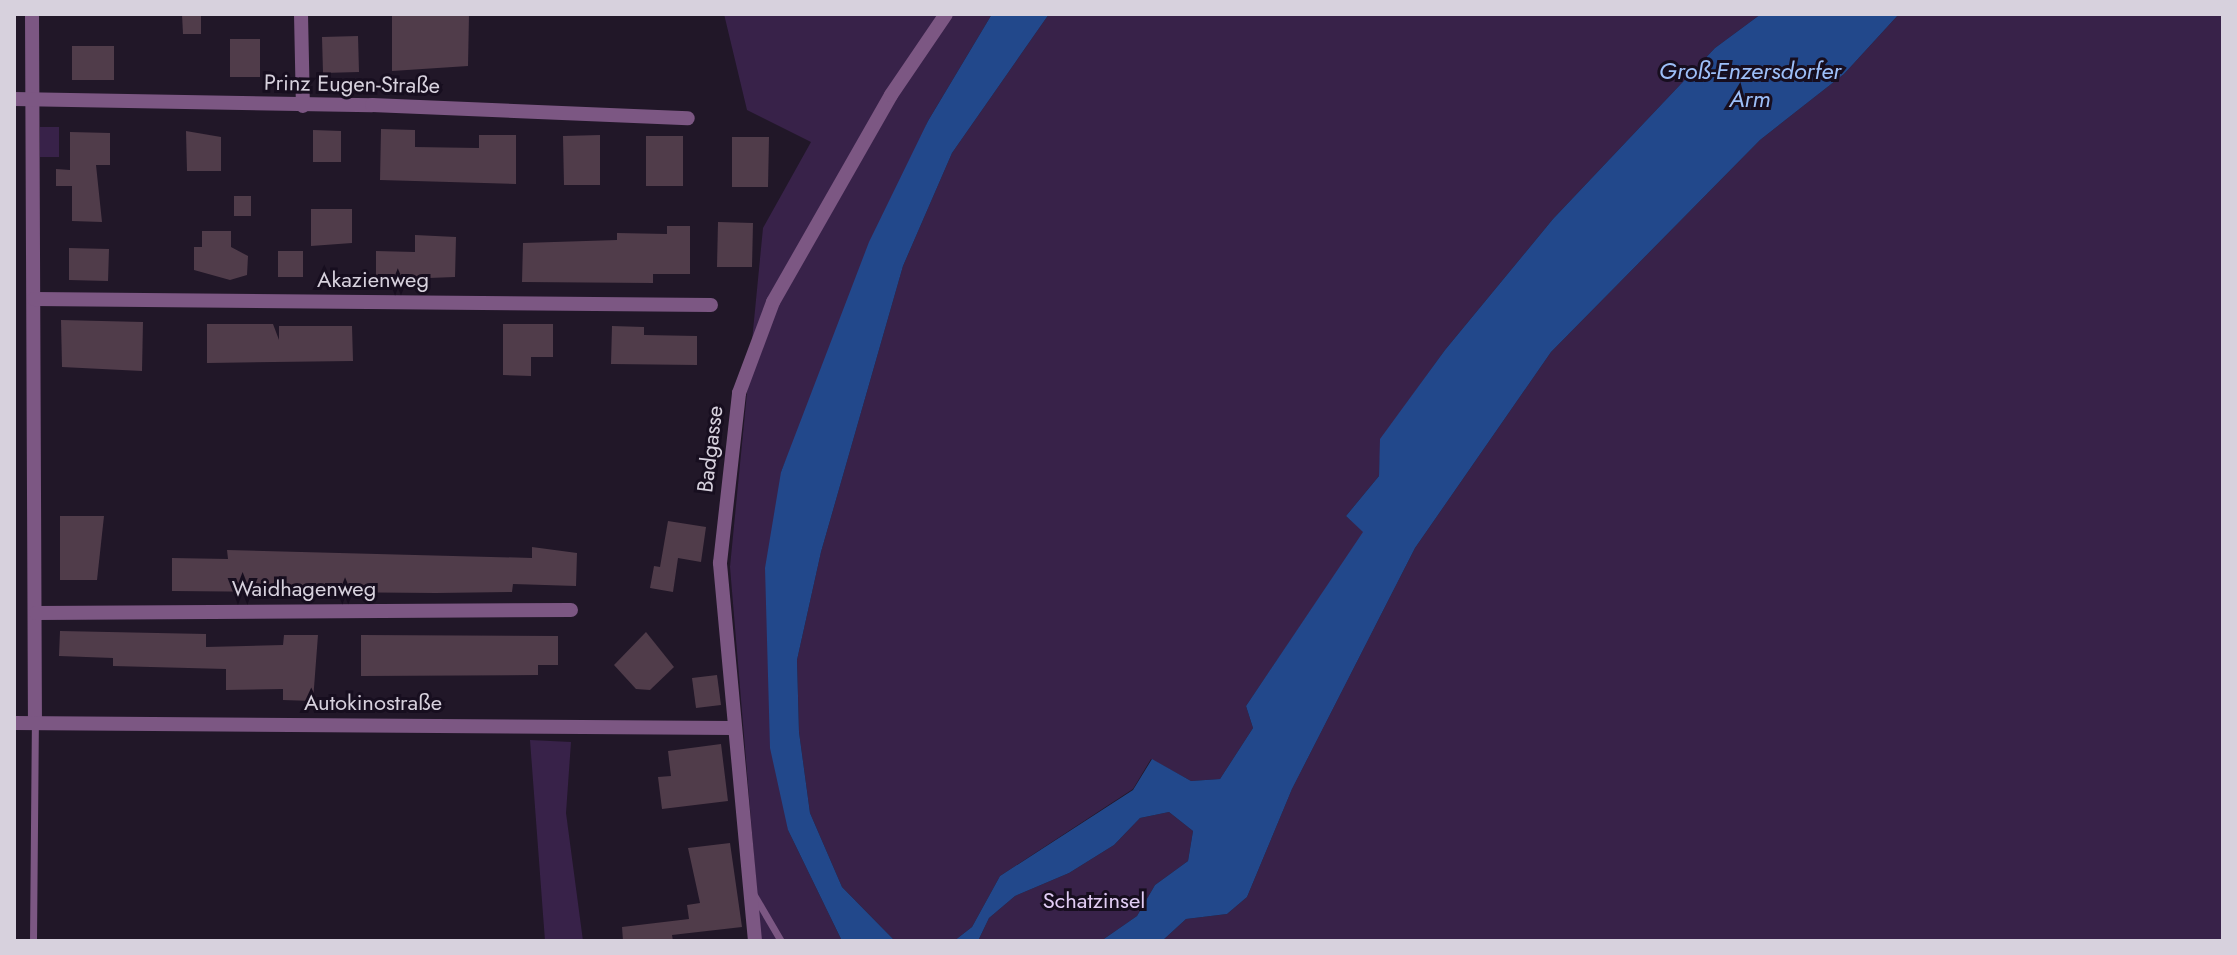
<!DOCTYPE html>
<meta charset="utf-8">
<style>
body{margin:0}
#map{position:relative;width:2237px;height:955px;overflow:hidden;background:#211728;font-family:Jost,sans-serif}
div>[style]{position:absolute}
.green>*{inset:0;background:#382249}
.water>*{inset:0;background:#22488b}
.building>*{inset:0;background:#503c4a}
.service>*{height:7px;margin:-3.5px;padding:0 3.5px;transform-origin:3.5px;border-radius:3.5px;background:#7c5783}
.minor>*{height:14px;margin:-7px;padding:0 7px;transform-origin:7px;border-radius:7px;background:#7c5783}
span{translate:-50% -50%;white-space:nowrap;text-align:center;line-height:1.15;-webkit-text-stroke:6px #170e1f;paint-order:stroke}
.street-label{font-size:22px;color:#d7d1dd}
.park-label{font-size:22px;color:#e2cdf5}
.water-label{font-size:24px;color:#9dbff8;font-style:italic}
.frame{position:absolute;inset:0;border:16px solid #d7d1dd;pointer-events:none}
</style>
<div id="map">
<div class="green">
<i style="clip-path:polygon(724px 14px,992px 14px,928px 121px,781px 472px,788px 830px,842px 941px,761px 941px,730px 567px,763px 228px,811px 142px,747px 110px)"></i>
<i style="clip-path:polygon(1049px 14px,1761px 14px,1715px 48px,1553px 219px,1445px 350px,1381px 439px,1379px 476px,1346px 516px,1364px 532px,1246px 706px,1253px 728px,1220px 779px,1191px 781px,1151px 759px,1133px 789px,1000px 876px,972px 927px,954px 941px,895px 941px,842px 887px,810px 813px,799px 732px,797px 660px,821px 552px,903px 266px,952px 153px)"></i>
<i style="clip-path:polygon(1899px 14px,2223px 14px,2223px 941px,1162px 941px,1186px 919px,1227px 914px,1247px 897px,1292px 789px,1415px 548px,1551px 352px,1760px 140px,1844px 74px)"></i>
<i style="clip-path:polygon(40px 127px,59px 127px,59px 157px,40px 157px)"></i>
<i style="clip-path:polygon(530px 740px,571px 742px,566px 813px,583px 941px,545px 941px)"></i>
<i style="clip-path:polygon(1169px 812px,1193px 831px,1188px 861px,1155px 885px,1137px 916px,1101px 941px,978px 941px,989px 918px,1015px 896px,1069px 873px,1114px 845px,1140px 818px)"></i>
</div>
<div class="water">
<i style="clip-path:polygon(992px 14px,1049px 14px,952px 153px,903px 266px,821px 552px,797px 660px,799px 732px,810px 813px,842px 887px,895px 941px,842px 941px,788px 830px,770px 748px,765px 568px,781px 472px,869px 242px,928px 121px)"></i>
<i style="clip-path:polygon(1761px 14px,1899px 14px,1844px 74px,1760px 140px,1551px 352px,1415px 548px,1292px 789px,1247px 897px,1227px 914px,1186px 919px,1162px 941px,1101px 941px,1137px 916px,1155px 885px,1188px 861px,1193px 831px,1169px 812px,1140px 818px,1114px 845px,1069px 873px,1015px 896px,989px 918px,978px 941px,954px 941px,972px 927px,1000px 876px,1133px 790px,1152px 759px,1191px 781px,1220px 779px,1253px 728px,1246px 706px,1363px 532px,1346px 516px,1379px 476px,1380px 439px,1445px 350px,1553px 219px,1715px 48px)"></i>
</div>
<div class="building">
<i style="clip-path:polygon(182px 14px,201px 14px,201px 34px,183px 34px)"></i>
<i style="clip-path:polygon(392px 14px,469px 14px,468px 66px,392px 71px)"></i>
<i style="clip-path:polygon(358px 36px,359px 72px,323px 73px,322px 37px)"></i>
<i style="clip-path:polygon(230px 39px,260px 39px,260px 77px,230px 77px)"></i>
<i style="clip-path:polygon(72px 46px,114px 46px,114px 80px,72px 80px)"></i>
<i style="clip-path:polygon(381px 129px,415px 130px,415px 147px,479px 148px,479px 135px,516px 135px,516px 184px,380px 180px)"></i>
<i style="clip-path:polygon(313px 130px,341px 131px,341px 162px,313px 162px)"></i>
<i style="clip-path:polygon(186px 131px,221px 137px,221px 171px,187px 171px)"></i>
<i style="clip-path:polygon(70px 132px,110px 133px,110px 165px,96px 165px,102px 222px,72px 221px,72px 186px,56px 186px,56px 169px,70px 170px)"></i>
<i style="clip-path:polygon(600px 135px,600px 185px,564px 185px,563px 136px)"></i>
<i style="clip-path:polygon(646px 136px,683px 136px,683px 186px,646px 186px)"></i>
<i style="clip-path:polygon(732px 137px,769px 137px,768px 187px,732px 187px)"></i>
<i style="clip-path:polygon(234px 196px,251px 196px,251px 216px,234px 216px)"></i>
<i style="clip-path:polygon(311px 209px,352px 209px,352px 243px,311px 246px)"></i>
<i style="clip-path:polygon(718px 222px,753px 223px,752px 267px,717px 267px)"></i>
<i style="clip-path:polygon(667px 226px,690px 226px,690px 274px,653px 274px,653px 283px,522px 282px,523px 243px,617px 240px,617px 233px,667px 234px)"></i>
<i style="clip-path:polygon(202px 231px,231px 231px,231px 247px,248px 256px,247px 275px,230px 280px,194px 270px,194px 247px,202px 247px)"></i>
<i style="clip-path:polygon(415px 235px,456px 237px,455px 277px,376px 280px,376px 251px,415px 252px)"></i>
<i style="clip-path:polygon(69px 248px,109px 249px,108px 281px,69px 280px)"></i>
<i style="clip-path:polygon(278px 251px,303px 251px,303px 277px,278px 277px)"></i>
<i style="clip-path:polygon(61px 320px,143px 322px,142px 371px,62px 367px)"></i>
<i style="clip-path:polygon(207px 324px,273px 324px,279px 340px,279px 326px,352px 326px,353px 361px,207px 363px)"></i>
<i style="clip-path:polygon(503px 324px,553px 324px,553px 357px,531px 357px,531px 376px,503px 375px)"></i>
<i style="clip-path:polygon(612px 326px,644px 327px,644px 335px,697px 336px,697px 365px,611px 364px)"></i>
<i style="clip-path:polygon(60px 516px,104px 516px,97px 580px,60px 580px)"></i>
<i style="clip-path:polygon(668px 521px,706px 527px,701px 562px,678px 558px,673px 592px,650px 588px,654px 566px,660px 567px)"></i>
<i style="clip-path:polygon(532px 547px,577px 553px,576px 586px,513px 584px,512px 592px,436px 593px,172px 591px,172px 558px,228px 559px,227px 550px,532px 558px)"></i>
<i style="clip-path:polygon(60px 631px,206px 634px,206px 647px,283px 645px,284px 635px,318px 635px,313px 701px,283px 700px,283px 689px,226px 690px,226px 669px,113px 666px,113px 658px,59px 656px)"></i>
<i style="clip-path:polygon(646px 632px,674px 667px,650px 690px,636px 689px,614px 665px)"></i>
<i style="clip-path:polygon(361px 635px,558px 636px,558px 665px,538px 665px,538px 675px,361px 676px)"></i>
<i style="clip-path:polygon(717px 675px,721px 705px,696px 708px,692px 678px)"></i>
<i style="clip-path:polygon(721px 744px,728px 801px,662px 809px,658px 777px,671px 776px,668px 751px)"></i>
<i style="clip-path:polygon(730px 843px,742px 927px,672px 935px,673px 941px,623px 941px,622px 927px,689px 919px,687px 905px,700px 903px,688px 848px)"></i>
</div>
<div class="service">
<i style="left:754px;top:895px;width:53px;rotate:59.6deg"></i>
<i style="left:33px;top:941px;width:218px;rotate:-89.5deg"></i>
</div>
<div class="minor">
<i style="left:32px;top:14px;width:709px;rotate:89.76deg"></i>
<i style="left:301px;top:14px;width:92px;rotate:88.8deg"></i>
<i style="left:14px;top:99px;width:358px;rotate:1deg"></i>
<i style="left:372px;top:105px;width:316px;rotate:2.4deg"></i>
<i style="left:34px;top:299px;width:677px;rotate:0.51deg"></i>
<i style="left:36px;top:613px;width:535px;rotate:-0.32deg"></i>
<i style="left:14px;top:723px;width:719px;rotate:0.4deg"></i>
<i style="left:755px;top:941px;width:380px;rotate:-95.3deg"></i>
<i style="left:720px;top:563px;width:171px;rotate:-83.6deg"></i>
<i style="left:739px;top:393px;width:97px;rotate:-69.5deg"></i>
<i style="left:773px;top:302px;width:238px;rotate:-60.3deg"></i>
<i style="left:891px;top:95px;width:98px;rotate:-55.8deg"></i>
</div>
<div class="street-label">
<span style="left:352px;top:84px;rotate:1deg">Prinz Eugen-Straße</span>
<span style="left:373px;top:280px">Akazienweg</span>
<span style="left:710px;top:449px;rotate:-83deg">Badgasse</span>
<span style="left:304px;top:589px">Waidhagenweg</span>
<span style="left:373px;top:703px">Autokinostraße</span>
</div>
<div class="park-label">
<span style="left:1094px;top:901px">Schatzinsel</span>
</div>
<div class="water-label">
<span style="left:1750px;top:85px">Groß-Enzersdorfer<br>Arm</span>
</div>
<div class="frame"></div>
</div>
